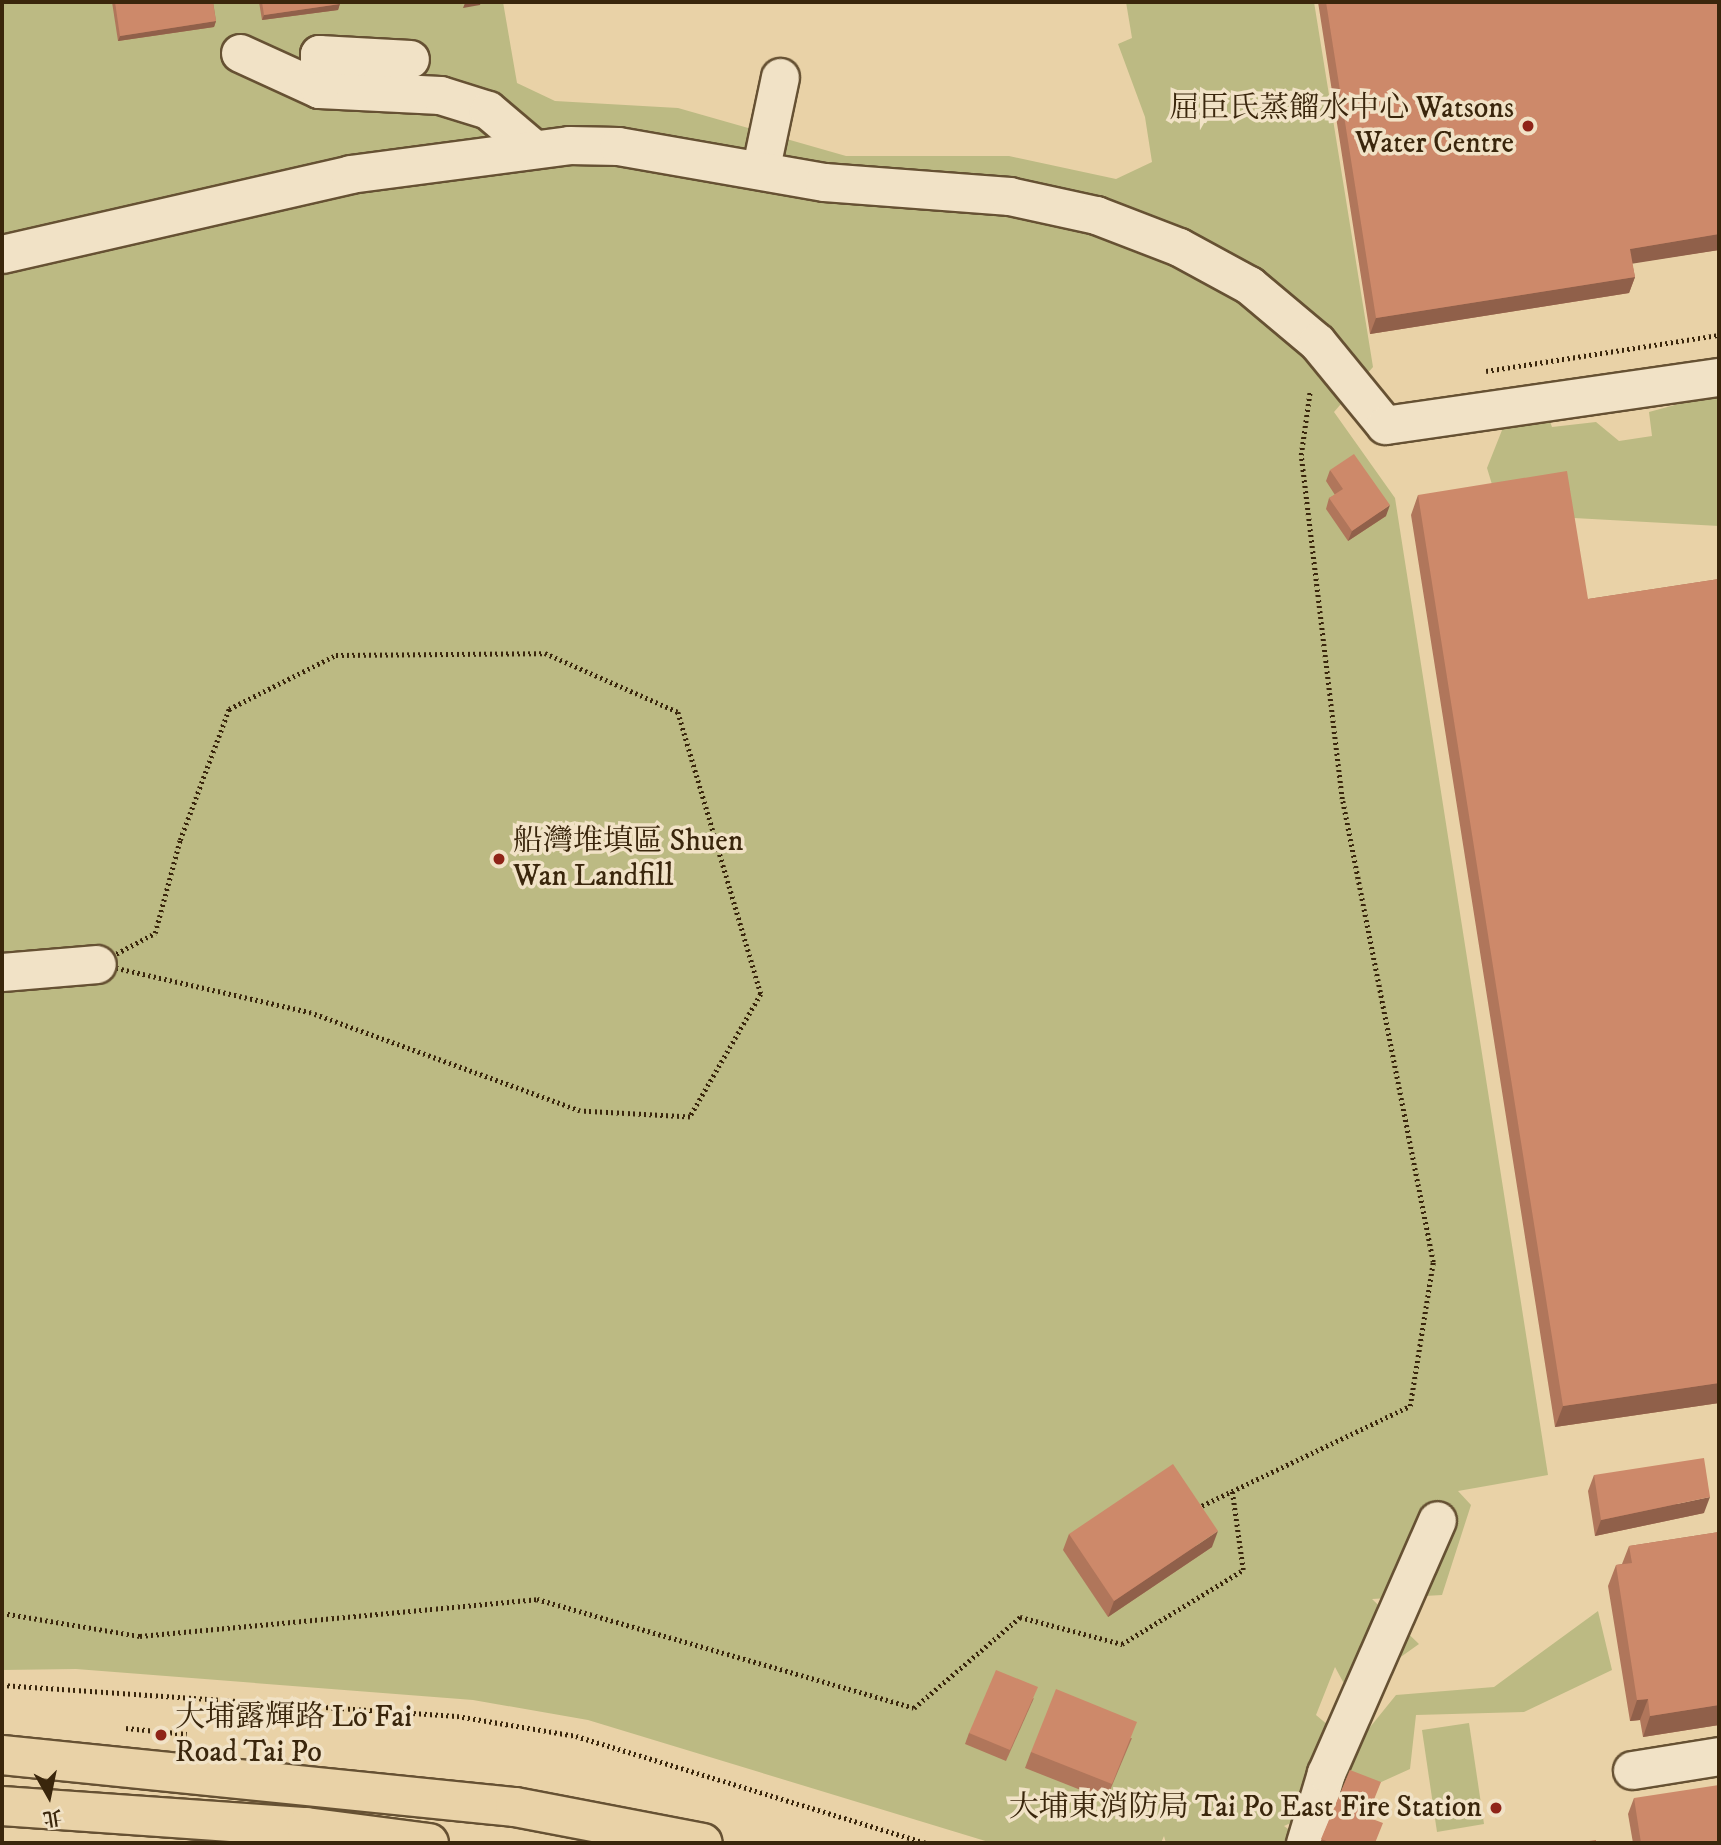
<!DOCTYPE html>
<meta charset="utf-8">
<style>
body{margin:0}
#map{position:relative;width:1721px;height:1845px;overflow:hidden;background:#e9d2a7;font-family:"IM FELL DW Pica","Noto Serif TC",serif}
div>[style]{position:absolute}
.green>*{inset:0;background:#bcba83}
.path>*{height:4.5px;margin-top:-2.25px;transform-origin:0;background:repeating-linear-gradient(90deg,#3a260c 0 2px,transparent 0 5.5px)}
.roads{filter:drop-shadow(2px 0 #665133) drop-shadow(-2px 0 #665133) drop-shadow(0 2px #665133) drop-shadow(0 -2px #665133)}
.minor>*{height:37px;margin:-18.5px;padding:0 18.5px;transform-origin:18.5px;border-radius:18.5px;background:#f1e2c6}
.major>*{height:38px;margin:-19px;padding:0 19px;transform-origin:19px;border-radius:19px;background:#e9d2a7}
.wall>*{inset:0;background:#b0765b}
.shaded-wall>*{inset:0;background:#90604a}
.building>*{inset:0;background:#cd896a}
.dots>*{width:19px;height:19px;translate:-50% -50%;box-sizing:border-box;border:4px solid #f1e2c6;border-radius:50%}
span{translate:-50% -50%;white-space:nowrap;text-align:center;line-height:1.15;-webkit-text-stroke:7px #f1e2c6;paint-order:stroke}
.poi-label{font-size:30px;color:#3a260c}
.right{translate:-100% -50%;text-align:right}
.left{translate:0 -50%;text-align:left}
.frame{position:absolute;inset:0;border:4px solid #3a260c;pointer-events:none}
.north{position:absolute;left:14px;top:1761px;width:70px;height:70px;-webkit-text-stroke:5px #f1e2c6;paint-order:stroke;rotate:171deg;font-size:19px;font-weight:700;line-height:28px;text-align:center;color:#3a260c}
.north::after{content:'';display:block;margin:auto;width:24px;height:32px;background:#3a260c;clip-path:polygon(50% 0,100% 100%,50% 72%,0 100%)}
</style>
<div id="map">
<div class="green">
<i style="clip-path:polygon(2px 2px,503px 2px,517px 83px,555px 101px,678px 108px,846px 156px,1009px 156px,1116px 179px,1152px 162px,1145px 117px,1118px 44px,1132px 38px,1126px 2px,1314px 2px,1373px 367px,1334px 412px,1395px 498px,1548px 1475px,1458px 1491px,1471px 1505px,1442px 1595px,1372px 1599px,1419px 1644px,1381px 1671px,1380px 1700px,1348px 1691px,1335px 1667px,1316px 1715px,1354px 1747px,1396px 1695px,1494px 1687px,1598px 1611px,1612px 1670px,1524px 1712px,1416px 1715px,1410px 1769px,1284px 1826px,1307px 1843px,1166px 1843px,1164px 1836px,1161px 1843px,992px 1843px,588px 1720px,473px 1700px,76px 1669px,2px 1670px)"></i>
<i style="clip-path:polygon(1719px 393px,1719px 526px,1501px 514px,1487px 468px,1508px 415px,1545px 408px,1552px 427px,1596px 422px,1619px 441px,1652px 436px,1649px 412px)"></i>
<i style="clip-path:polygon(1469px 1723px,1484px 1824px,1437px 1832px,1422px 1730px)"></i>
</div>
<div class="path">
<i style="left:1486px;top:371px;width:236px;rotate:-8.8deg"></i>
<i style="left:545px;top:653px;width:145px;rotate:23.9deg"></i>
<i style="left:678px;top:712px;width:294px;rotate:73.6deg"></i>
<i style="left:761px;top:994px;width:142px;rotate:120deg"></i>
<i style="left:690px;top:1117px;width:110px;rotate:-176.9deg"></i>
<i style="left:580px;top:1111px;width:286px;rotate:-160deg"></i>
<i style="left:311px;top:1013px;width:220px;rotate:-167.1deg"></i>
<i style="left:97px;top:964px;width:66px;rotate:-28.1deg"></i>
<i style="left:155px;top:933px;width:96px;rotate:-75deg"></i>
<i style="left:180px;top:840px;width:140px;rotate:-69.5deg"></i>
<i style="left:229px;top:709px;width:120px;rotate:-26.8deg"></i>
<i style="left:336px;top:655px;width:209px;rotate:-0.5deg"></i>
<i style="left:1197px;top:1508px;width:236px;rotate:-25.6deg"></i>
<i style="left:1410px;top:1406px;width:146px;rotate:-80.9deg"></i>
<i style="left:1433px;top:1262px;width:472px;rotate:-101.1deg"></i>
<i style="left:1342px;top:799px;width:346px;rotate:-96.8deg"></i>
<i style="left:1301px;top:455px;width:65px;rotate:-82deg"></i>
<i style="left:2px;top:1613px;width:140px;rotate:9.5deg"></i>
<i style="left:140px;top:1636px;width:399px;rotate:-5.3deg"></i>
<i style="left:537px;top:1599px;width:392px;rotate:16.1deg"></i>
<i style="left:914px;top:1708px;width:140px;rotate:-40.6deg"></i>
<i style="left:1020px;top:1617px;width:106px;rotate:14.8deg"></i>
<i style="left:1122px;top:1644px;width:142px;rotate:-31.4deg"></i>
<i style="left:1243px;top:1570px;width:80px;rotate:-97.9deg"></i>
<i style="left:2px;top:1685px;width:456px;rotate:3.9deg"></i>
<i style="left:457px;top:1716px;width:121px;rotate:9.5deg"></i>
<i style="left:576px;top:1736px;width:366px;rotate:17deg"></i>
<i style="left:126px;top:1728px;width:61px;rotate:5.6deg"></i>
</div>
<div class="roads">
<div class="minor">
<i style="left:240px;top:53px;width:87px;rotate:24.5deg"></i>
<i style="left:319px;top:89px;width:121px;rotate:2.8deg"></i>
<i style="left:440px;top:95px;width:50px;rotate:17.4deg"></i>
<i style="left:488px;top:110px;width:60px;rotate:40.3deg"></i>
<i style="left:319px;top:89px;width:35px;rotate:-90deg"></i>
<i style="left:319px;top:54px;width:91px;rotate:3.1deg"></i>
<i style="left:761px;top:167px;width:92px;rotate:-78.1deg"></i>
<i style="left:2px;top:254px;width:357px;rotate:-12.9deg"></i>
<i style="left:350px;top:174px;width:221px;rotate:-7.5deg"></i>
<i style="left:569px;top:145px;width:49px;rotate:1.2deg"></i>
<i style="left:618px;top:146px;width:209px;rotate:9.9deg"></i>
<i style="left:824px;top:182px;width:186px;rotate:4.3deg"></i>
<i style="left:1009px;top:196px;width:89px;rotate:12.3deg"></i>
<i style="left:1096px;top:215px;width:89px;rotate:21.1deg"></i>
<i style="left:1179px;top:247px;width:80px;rotate:28.5deg"></i>
<i style="left:1249px;top:285px;width:89px;rotate:40deg"></i>
<i style="left:1317px;top:342px;width:107px;rotate:50.7deg"></i>
<i style="left:1385px;top:425px;width:337px;rotate:-8.2deg"></i>
<i style="left:2px;top:972px;width:95px;rotate:-4.8deg"></i>
<i style="left:1632px;top:1770px;width:88px;rotate:-9.1deg"></i>
<i style="left:1305px;top:1843px;width:73px;rotate:-73.3deg"></i>
<i style="left:1326px;top:1773px;width:276px;rotate:-66.3deg"></i>
</div>
<div class="major">
<i style="left:2px;top:1755px;width:516px;rotate:5.79deg"></i>
<i style="left:515px;top:1807px;width:191px;rotate:10.8deg"></i>
<i style="left:2px;top:1806px;width:305px;rotate:4deg"></i>
<i style="left:306px;top:1827px;width:124px;rotate:7.4deg"></i>
</div>
</div>
<div class="wall">
<i style="clip-path:polygon(112px 2px,213px 2px,216px 21px,214px 27px,118px 41px)"></i>
<i style="clip-path:polygon(259px 2px,340px 2px,338px 10px,262px 20px)"></i>
<i style="clip-path:polygon(1318px 2px,1719px 2px,1719px 250px,1632px 263px,1635px 277px,1629px 293px,1370px 334px)"></i>
<i style="clip-path:polygon(1330px 470px,1386px 516px,1348px 541px,1326px 509px,1329px 498px,1335px 495px,1326px 481px)"></i>
<i style="clip-path:polygon(1418px 495px,1588px 599px,1719px 579px,1719px 1403px,1555px 1427px,1411px 515px)"></i>
<i style="clip-path:polygon(1594px 1475px,1704px 1513px,1595px 1536px,1588px 1491px)"></i>
<i style="clip-path:polygon(1719px 1532px,1719px 1725px,1643px 1737px,1640px 1720px,1630px 1721px,1608px 1586px,1616px 1565px,1622px 1564px,1629px 1546px)"></i>
<i style="clip-path:polygon(1069px 1534px,1212px 1547px,1108px 1617px,1063px 1550px)"></i>
<i style="clip-path:polygon(1034px 1698px,1006px 1761px,965px 1744px,969px 1733px)"></i>
<i style="clip-path:polygon(1132px 1738px,1106px 1800px,1025px 1768px,1031px 1752px)"></i>
<i style="clip-path:polygon(1350px 1770px,1368px 1817px,1375px 1843px,1320px 1843px)"></i>
<i style="clip-path:polygon(1634px 1798px,1719px 1843px,1633px 1843px,1628px 1814px)"></i>
</div>
<div class="shaded-wall">
<i style="clip-path:polygon(470px 2px,481px 2px,480px 5px,463px 8px,465px 3px)"></i>
<i style="clip-path:polygon(340px 4px,338px 10px,262px 20px,264px 15px)"></i>
<i style="clip-path:polygon(216px 21px,214px 27px,118px 41px,120px 36px)"></i>
<i style="clip-path:polygon(1719px 234px,1719px 250px,1624px 265px,1630px 249px)"></i>
<i style="clip-path:polygon(1635px 277px,1629px 293px,1370px 334px,1376px 318px)"></i>
<i style="clip-path:polygon(1390px 505px,1386px 516px,1348px 541px,1352px 531px)"></i>
<i style="clip-path:polygon(1719px 1383px,1719px 1403px,1555px 1427px,1563px 1406px)"></i>
<i style="clip-path:polygon(1710px 1497px,1704px 1513px,1595px 1536px,1601px 1520px)"></i>
<i style="clip-path:polygon(1218px 1531px,1212px 1547px,1108px 1617px,1114px 1601px)"></i>
<i style="clip-path:polygon(1648px 1699px,1640px 1720px,1630px 1721px,1637px 1700px)"></i>
<i style="clip-path:polygon(1719px 1705px,1719px 1725px,1643px 1737px,1650px 1716px)"></i>
</div>
<div class="building">
<i style="clip-path:polygon(115px 2px,213px 2px,216px 21px,120px 36px)"></i>
<i style="clip-path:polygon(262px 2px,340px 2px,340px 4px,264px 15px)"></i>
<i style="clip-path:polygon(1326px 2px,1719px 2px,1719px 234px,1630px 249px,1635px 277px,1376px 318px)"></i>
<i style="clip-path:polygon(1354px 454px,1390px 505px,1352px 531px,1329px 498px,1343px 489px,1330px 470px)"></i>
<i style="clip-path:polygon(1567px 471px,1588px 599px,1719px 579px,1719px 1383px,1563px 1406px,1418px 495px)"></i>
<i style="clip-path:polygon(1704px 1458px,1710px 1497px,1601px 1520px,1594px 1475px)"></i>
<i style="clip-path:polygon(1173px 1464px,1218px 1531px,1114px 1601px,1069px 1534px)"></i>
<i style="clip-path:polygon(1719px 1532px,1719px 1705px,1650px 1716px,1648px 1699px,1637px 1700px,1616px 1565px,1632px 1563px,1629px 1546px)"></i>
<i style="clip-path:polygon(996px 1670px,1038px 1687px,1010px 1750px,969px 1733px)"></i>
<i style="clip-path:polygon(1056px 1689px,1137px 1722px,1112px 1784px,1031px 1752px)"></i>
<i style="clip-path:polygon(1350px 1770px,1381px 1782px,1367px 1817px,1383px 1823px,1375px 1843px,1332px 1843px,1321px 1839px)"></i>
<i style="clip-path:polygon(1719px 1785px,1719px 1843px,1641px 1843px,1634px 1798px)"></i>
<i style="clip-path:polygon(1596px 1840px,1596px 1843px,1575px 1843px)"></i>
</div>
<div class="dots">
<i style="left:1528px;top:126px;background:#8f2418"></i>
<i style="left:499px;top:859px;background:#8f2418"></i>
<i style="left:161px;top:1735px;background:#8f2418"></i>
<i style="left:1496px;top:1808px;background:#8f2418"></i>
</div>
<div class="poi-label">
<span class="right" style="left:1514px;top:126px">屈臣氏蒸餾水中心 Watsons<br>Water Centre</span>
<span class="left" style="left:513px;top:859px">船灣堆填區 Shuen<br>Wan Landfill</span>
<span class="left" style="left:175px;top:1735px">大埔露輝路 Lo Fai<br>Road Tai Po</span>
<span class="right" style="left:1482px;top:1808px">大埔東消防局 Tai Po East Fire Station</span>
</div>
<div class="frame"></div>
<div class="north">北</div>
</div>
